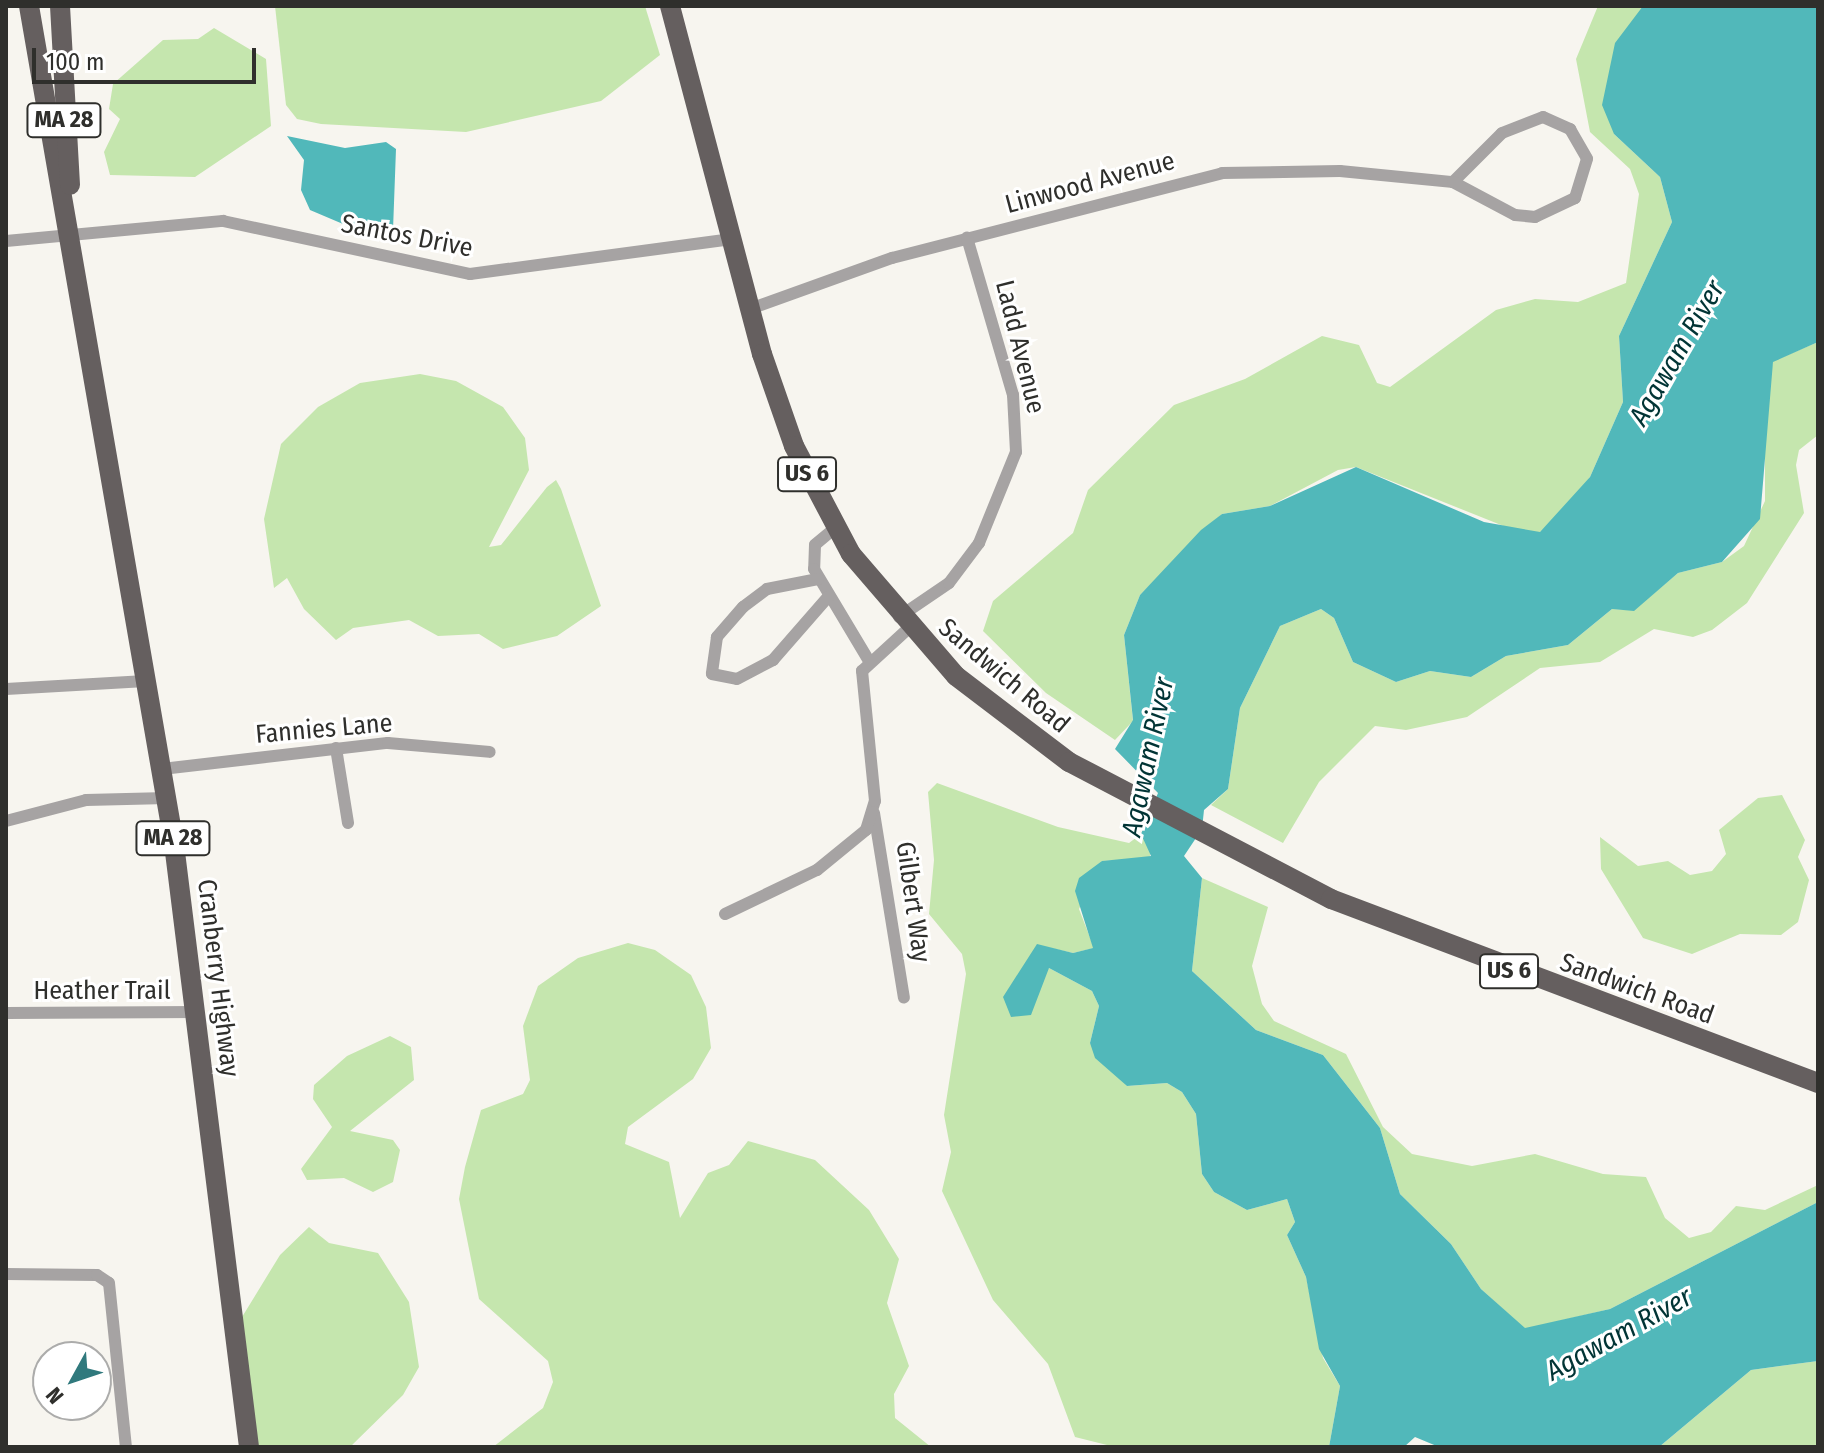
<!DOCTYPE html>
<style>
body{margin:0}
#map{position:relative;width:1824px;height:1453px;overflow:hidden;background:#f7f5ef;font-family:"Fira Sans Condensed",sans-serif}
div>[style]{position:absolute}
.green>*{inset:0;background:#c5e6ae}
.water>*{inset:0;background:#51b8ba}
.street>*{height:12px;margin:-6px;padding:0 6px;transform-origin:6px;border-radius:6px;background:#a6a3a3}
.primary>*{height:20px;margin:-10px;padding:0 10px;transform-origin:10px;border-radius:10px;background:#655f5f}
span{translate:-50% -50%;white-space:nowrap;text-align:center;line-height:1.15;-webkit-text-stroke:6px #fff;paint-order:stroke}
.shield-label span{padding:2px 6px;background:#fff;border:2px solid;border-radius:6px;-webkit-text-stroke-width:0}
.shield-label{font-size:24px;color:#2f2f2c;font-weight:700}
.street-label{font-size:26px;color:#2f2f2c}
.water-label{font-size:28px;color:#013435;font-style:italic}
.frame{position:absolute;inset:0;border:8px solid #2f2f2c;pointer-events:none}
.north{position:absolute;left:32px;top:1341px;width:80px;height:80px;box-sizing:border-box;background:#fff;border:2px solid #acacab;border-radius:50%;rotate:230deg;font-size:22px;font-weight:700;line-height:32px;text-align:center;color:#2f2f2c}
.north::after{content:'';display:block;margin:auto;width:28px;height:36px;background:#30797d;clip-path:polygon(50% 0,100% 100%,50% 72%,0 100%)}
.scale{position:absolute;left:32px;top:48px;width:224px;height:36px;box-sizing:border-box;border:4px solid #2f2f2c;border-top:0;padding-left:10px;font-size:24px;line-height:28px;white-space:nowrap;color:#2f2f2c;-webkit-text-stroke:6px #fff;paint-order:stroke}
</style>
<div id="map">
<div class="green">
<i style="clip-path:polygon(275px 6px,645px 6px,660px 55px,601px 101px,466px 132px,321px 124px,297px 119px,286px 105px)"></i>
<i style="clip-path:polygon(1598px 6px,1643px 6px,1614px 134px,1660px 177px,1672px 222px,1619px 336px,1623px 402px,1590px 477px,1566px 510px,1540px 532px,1521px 533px,1356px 467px,1338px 470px,1270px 506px,1222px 514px,1140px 595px,1124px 635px,1133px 721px,1115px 740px,1046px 693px,983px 631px,993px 601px,1073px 533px,1088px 490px,1174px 405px,1245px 379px,1322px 336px,1359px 345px,1377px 383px,1390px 387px,1496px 310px,1535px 299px,1578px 302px,1626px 283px,1639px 194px,1630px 169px,1590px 132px,1576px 59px)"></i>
<i style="clip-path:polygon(214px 28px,266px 59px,271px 126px,195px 177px,110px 175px,104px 152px,120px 119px,109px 109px,113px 84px,163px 40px,198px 39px)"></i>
<i style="clip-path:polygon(1818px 342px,1818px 435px,1799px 450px,1796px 465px,1804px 513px,1747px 603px,1712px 630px,1693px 637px,1654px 629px,1600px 662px,1540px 668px,1467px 717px,1406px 730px,1375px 726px,1319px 782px,1283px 843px,1211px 805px,1228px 789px,1240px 708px,1280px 626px,1321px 609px,1334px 618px,1353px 662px,1396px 682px,1430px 671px,1471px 677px,1506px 656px,1568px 645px,1612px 609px,1634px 610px,1678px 573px,1722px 562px,1744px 546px,1765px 501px,1765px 400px,1773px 361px)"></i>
<i style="clip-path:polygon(420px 374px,456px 381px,503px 407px,525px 438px,529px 470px,489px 547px,501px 545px,547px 487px,556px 480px,561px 489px,601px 606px,557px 636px,503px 649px,479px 634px,438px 636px,409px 620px,353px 628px,336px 640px,304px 609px,287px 578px,274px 588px,264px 519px,281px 444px,318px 407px,360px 383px)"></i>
<i style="clip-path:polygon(937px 783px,1058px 827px,1129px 843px,1141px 834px,1152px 848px,1149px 859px,1102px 861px,1079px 909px,1094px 948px,1073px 953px,1037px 945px,1042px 995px,1040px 975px,1049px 968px,1092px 991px,1099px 1006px,1090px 1043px,1127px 1086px,1167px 1083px,1182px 1092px,1196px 1114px,1202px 1174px,1214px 1192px,1247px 1210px,1287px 1199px,1295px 1222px,1287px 1235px,1306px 1277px,1323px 1358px,1340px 1386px,1329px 1447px,1115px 1447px,1075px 1437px,1048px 1364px,993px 1300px,942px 1191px,951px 1152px,944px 1115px,966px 974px,962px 954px,929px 914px,934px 860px,928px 792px)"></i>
<i style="clip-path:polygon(1782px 795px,1805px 840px,1798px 857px,1809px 880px,1798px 922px,1781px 935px,1740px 934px,1692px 954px,1643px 938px,1601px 869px,1600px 837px,1638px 866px,1668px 861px,1690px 875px,1712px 871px,1726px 854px,1719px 830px,1758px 798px)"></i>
<i style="clip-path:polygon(1202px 878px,1268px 907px,1252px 966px,1262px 1004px,1274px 1021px,1346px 1054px,1383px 1127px,1412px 1154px,1472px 1166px,1535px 1154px,1603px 1174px,1646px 1177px,1665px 1218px,1689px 1238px,1711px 1232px,1736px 1206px,1765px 1210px,1818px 1185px,1818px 1202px,1610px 1309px,1525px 1329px,1481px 1289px,1451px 1244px,1400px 1194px,1380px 1128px,1323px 1055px,1256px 1030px,1192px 971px)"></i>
<i style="clip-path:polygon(628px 943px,655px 950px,691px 975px,706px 1007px,711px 1048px,693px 1079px,628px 1127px,625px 1144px,669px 1162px,680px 1218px,708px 1173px,729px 1165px,748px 1141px,815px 1160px,869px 1210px,899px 1259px,887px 1303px,909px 1366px,894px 1394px,895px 1418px,931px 1447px,493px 1447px,543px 1408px,553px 1382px,548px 1361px,479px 1299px,459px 1199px,465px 1167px,481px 1110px,523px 1094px,530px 1080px,523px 1026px,538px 986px,578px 958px)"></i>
<i style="clip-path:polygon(390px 1036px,411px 1047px,414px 1080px,350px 1131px,393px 1140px,400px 1150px,393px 1182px,373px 1192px,344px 1178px,307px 1180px,301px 1169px,332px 1127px,313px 1099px,314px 1085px,347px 1056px)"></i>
<i style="clip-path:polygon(309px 1227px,329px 1243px,378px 1253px,409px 1302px,419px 1367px,403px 1395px,350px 1447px,254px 1447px,234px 1330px,280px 1255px)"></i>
<i style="clip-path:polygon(1818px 1361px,1818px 1447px,1659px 1447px,1751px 1370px)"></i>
</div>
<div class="water">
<i style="clip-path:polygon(1643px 6px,1818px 6px,1818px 342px,1773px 362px,1760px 519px,1722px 562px,1678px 573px,1634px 611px,1612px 609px,1568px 645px,1506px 656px,1471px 677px,1430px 671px,1396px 682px,1353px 662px,1334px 618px,1321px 609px,1280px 626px,1240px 708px,1228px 789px,1204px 810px,1202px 829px,1184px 856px,1202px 878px,1192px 971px,1256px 1030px,1323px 1055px,1380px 1128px,1400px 1194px,1451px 1244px,1481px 1289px,1525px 1328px,1610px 1309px,1818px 1202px,1818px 1361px,1751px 1370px,1659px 1447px,1439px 1447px,1415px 1437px,1404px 1447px,1329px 1447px,1340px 1386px,1319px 1349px,1306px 1277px,1287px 1235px,1295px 1222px,1287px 1199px,1247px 1210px,1214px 1192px,1202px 1174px,1196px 1114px,1182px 1092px,1167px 1083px,1127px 1086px,1095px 1058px,1090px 1043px,1099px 1006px,1092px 991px,1049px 968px,1031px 1015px,1011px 1017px,1003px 997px,1037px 944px,1073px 953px,1093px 948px,1075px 891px,1079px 878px,1102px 861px,1151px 856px,1141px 834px,1158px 793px,1115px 749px,1133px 720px,1124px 635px,1140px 595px,1201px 530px,1222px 514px,1270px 506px,1356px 467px,1484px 522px,1540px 532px,1590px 477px,1623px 402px,1619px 336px,1672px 222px,1660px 177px,1614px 134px,1602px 105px,1615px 43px)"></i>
<i style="clip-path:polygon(287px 136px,345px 148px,386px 142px,396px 149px,393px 230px,376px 238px,310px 210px,301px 190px,304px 160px)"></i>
</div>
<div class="street">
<i style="left:6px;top:241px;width:218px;rotate:-5.3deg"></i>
<i style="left:223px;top:221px;width:253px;rotate:12.1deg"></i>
<i style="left:470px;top:274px;width:266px;rotate:-7.6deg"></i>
<i style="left:750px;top:309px;width:151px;rotate:-19.8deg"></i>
<i style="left:892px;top:258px;width:341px;rotate:-14.4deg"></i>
<i style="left:1222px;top:173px;width:118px;rotate:-1deg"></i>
<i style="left:1340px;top:171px;width:114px;rotate:5.6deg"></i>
<i style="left:1453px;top:182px;width:69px;rotate:-45deg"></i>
<i style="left:1502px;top:133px;width:44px;rotate:-21.3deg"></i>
<i style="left:1543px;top:117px;width:30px;rotate:24deg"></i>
<i style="left:1570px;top:129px;width:34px;rotate:60deg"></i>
<i style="left:1587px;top:159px;width:41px;rotate:107.1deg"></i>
<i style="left:1575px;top:198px;width:44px;rotate:154.6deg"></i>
<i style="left:1535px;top:217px;width:20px;rotate:-174deg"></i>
<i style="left:1515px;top:215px;width:70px;rotate:-152deg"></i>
<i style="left:835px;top:528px;width:26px;rotate:140deg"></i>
<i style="left:815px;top:545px;width:24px;rotate:92deg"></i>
<i style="left:814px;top:569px;width:107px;rotate:59.1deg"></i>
<i style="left:818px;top:579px;width:52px;rotate:168.9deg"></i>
<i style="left:767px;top:589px;width:30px;rotate:143deg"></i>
<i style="left:743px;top:607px;width:40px;rotate:131deg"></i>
<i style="left:717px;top:637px;width:37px;rotate:98deg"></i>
<i style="left:712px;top:674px;width:25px;rotate:11deg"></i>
<i style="left:737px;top:679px;width:41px;rotate:-27.8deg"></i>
<i style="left:773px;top:660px;width:84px;rotate:-48.9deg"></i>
<i style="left:899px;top:617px;width:60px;rotate:-34.2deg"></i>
<i style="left:949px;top:583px;width:50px;rotate:-53.1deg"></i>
<i style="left:979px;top:543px;width:98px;rotate:-67.9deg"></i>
<i style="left:1016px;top:452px;width:57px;rotate:-93deg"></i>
<i style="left:1013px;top:395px;width:164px;rotate:-106.3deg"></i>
<i style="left:6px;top:689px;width:140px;rotate:-3.3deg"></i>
<i style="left:336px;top:748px;width:76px;rotate:80.9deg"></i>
<i style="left:162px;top:769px;width:227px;rotate:-6.6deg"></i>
<i style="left:388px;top:743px;width:102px;rotate:5deg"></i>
<i style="left:874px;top:813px;width:187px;rotate:80.8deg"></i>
<i style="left:6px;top:821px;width:83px;rotate:-14.7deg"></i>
<i style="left:86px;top:800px;width:81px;rotate:-1.4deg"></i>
<i style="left:725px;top:914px;width:102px;rotate:-25.6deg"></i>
<i style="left:817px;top:870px;width:63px;rotate:-39.2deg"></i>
<i style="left:866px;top:830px;width:30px;rotate:-73deg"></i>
<i style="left:875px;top:801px;width:131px;rotate:-95.7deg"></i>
<i style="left:862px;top:671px;width:64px;rotate:-42.5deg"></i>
<i style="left:6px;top:1013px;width:192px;rotate:-0.3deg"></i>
<i style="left:6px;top:1274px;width:91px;rotate:0.6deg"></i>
<i style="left:97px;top:1275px;width:14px;rotate:34deg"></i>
<i style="left:109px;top:1283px;width:165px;rotate:84.1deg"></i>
</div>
<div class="primary">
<i style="left:29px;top:6px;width:850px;rotate:80.18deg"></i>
<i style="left:174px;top:844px;width:608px;rotate:82.91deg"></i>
<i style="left:60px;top:6px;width:179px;rotate:86.8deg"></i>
<i style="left:670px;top:6px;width:360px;rotate:75.2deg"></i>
<i style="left:762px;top:354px;width:97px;rotate:70.8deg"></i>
<i style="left:794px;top:446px;width:122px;rotate:62.2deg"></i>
<i style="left:851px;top:554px;width:161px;rotate:49.3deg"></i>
<i style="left:956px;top:676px;width:142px;rotate:37.3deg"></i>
<i style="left:1069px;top:762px;width:296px;rotate:27.6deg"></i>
<i style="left:1331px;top:899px;width:521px;rotate:20.7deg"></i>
</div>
<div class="shield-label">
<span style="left:64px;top:120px">MA 28</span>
<span style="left:807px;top:474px">US 6</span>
<span style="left:173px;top:838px">MA 28</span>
<span style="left:1509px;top:971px">US 6</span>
</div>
<div class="street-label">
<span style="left:1090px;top:183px;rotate:-15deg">Linwood Avenue</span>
<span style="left:407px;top:236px;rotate:11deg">Santos Drive</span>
<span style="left:1020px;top:347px;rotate:76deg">Ladd Avenue</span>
<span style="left:1004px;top:676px;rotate:40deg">Sandwich Road</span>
<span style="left:324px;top:729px;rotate:-5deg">Fannies Lane</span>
<span style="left:913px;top:902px;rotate:82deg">Gilbert Way</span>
<span style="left:218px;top:978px;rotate:83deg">Cranberry Highway</span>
<span style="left:1637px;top:989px;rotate:20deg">Sandwich Road</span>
<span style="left:102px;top:991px">Heather Trail</span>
</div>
<div class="water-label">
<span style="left:1677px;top:353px;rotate:-60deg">Agawam River</span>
<span style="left:1148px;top:757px;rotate:-78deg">Agawam River</span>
<span style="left:1619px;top:1334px;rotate:-29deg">Agawam River</span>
</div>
<div class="frame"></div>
<div class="north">N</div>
<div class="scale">100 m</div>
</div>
